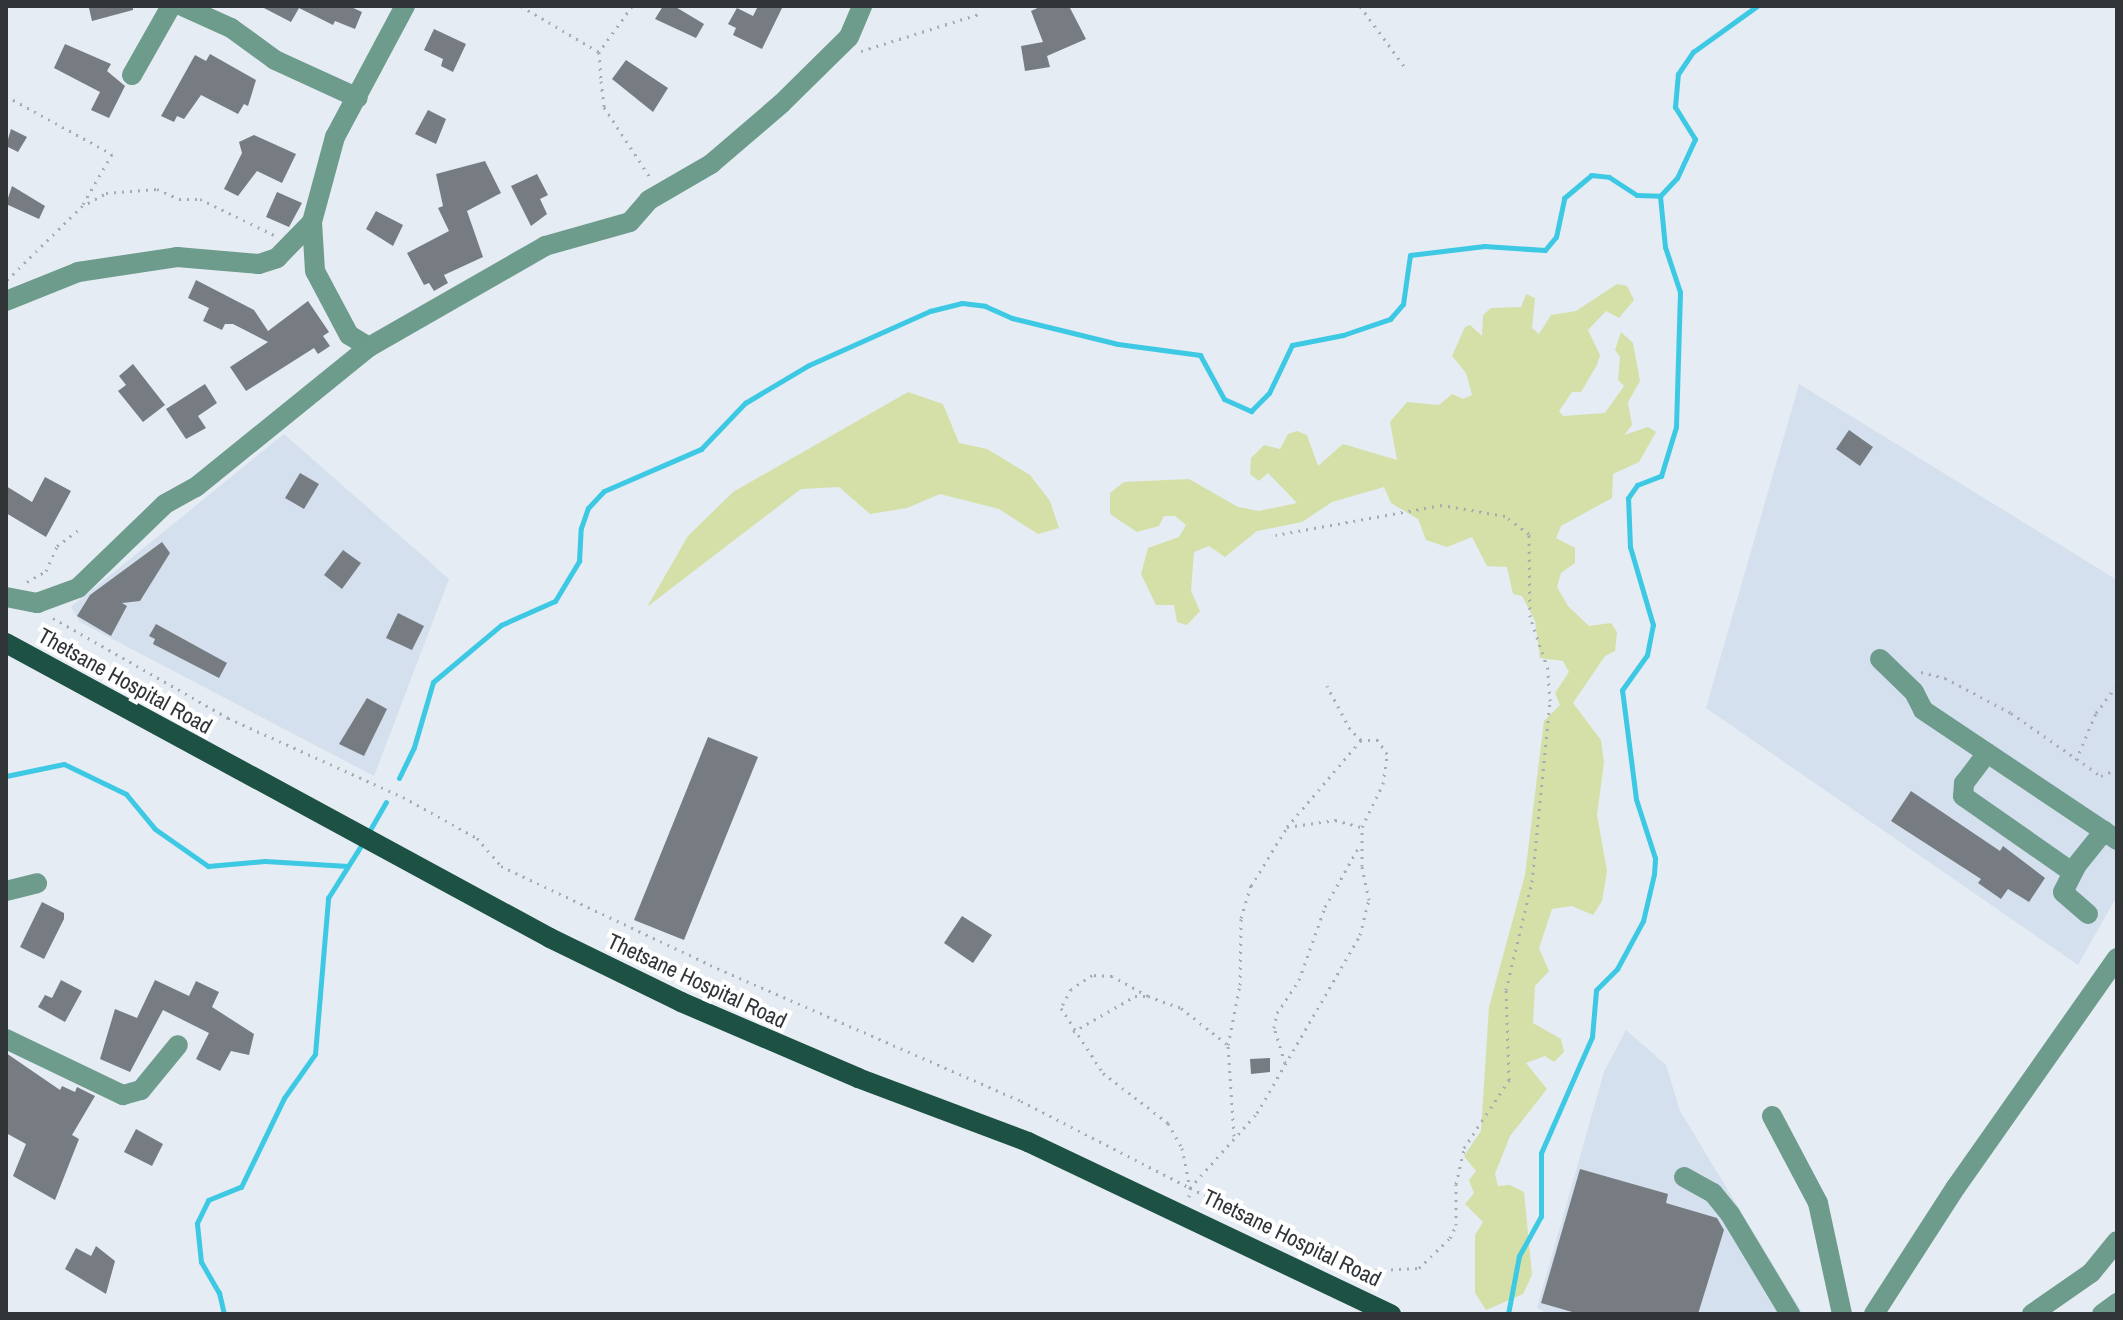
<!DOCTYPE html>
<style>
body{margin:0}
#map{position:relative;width:2123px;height:1320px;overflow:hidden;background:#e5ecf3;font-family:"Archivo Narrow",sans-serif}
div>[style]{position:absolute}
.built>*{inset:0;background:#d4e0ed}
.green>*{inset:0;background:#d4e0a7}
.stream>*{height:5px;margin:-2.5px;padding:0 2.5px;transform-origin:2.5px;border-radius:2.5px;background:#3dc9e3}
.building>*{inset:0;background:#767c82}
.path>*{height:3px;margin-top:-1.5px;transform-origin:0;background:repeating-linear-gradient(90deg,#a6acb1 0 2px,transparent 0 8px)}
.minor>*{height:20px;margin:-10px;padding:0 10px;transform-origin:10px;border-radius:10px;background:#6d9b8c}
.major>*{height:20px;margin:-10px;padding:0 10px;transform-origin:10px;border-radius:10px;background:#1c5143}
span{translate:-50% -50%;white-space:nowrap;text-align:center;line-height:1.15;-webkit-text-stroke:8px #fff;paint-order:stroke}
.street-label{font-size:22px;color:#323538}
.frame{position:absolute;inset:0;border:8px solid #323538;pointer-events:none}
</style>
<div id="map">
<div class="built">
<i style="clip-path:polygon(1799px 384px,2117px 580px,2117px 896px,2078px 965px,1706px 708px)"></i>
<i style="clip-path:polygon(284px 434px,449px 579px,374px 776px,80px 622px,71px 607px)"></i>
<i style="clip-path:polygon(1626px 1030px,1666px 1065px,1680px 1111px,1803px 1314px,1549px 1314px,1537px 1308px,1604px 1072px)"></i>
</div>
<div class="green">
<i style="clip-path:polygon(1617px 284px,1627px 286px,1634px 300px,1619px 318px,1606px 311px,1588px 330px,1600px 355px,1597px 365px,1581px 392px,1572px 392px,1559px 411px,1563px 416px,1605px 413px,1624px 386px,1618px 380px,1620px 357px,1615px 350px,1621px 332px,1633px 343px,1640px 381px,1628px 402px,1632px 425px,1624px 435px,1648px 427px,1656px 432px,1639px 462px,1613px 474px,1612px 498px,1561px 526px,1556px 538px,1575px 548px,1575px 563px,1561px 573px,1557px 587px,1568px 606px,1589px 626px,1611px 623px,1617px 632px,1615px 651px,1605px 656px,1573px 703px,1601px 740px,1604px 762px,1597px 815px,1607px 871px,1602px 901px,1593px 915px,1572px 906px,1552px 909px,1539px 948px,1549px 971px,1535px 986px,1533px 1023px,1561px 1039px,1564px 1052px,1554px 1062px,1545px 1056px,1526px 1063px,1547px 1089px,1510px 1136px,1495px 1174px,1498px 1186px,1510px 1185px,1524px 1192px,1532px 1275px,1523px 1294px,1486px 1310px,1475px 1293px,1475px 1235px,1483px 1222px,1465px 1204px,1474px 1193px,1469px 1180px,1476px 1171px,1464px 1156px,1481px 1131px,1489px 1007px,1525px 875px,1544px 721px,1560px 705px,1555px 693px,1569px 672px,1563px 661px,1540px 658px,1535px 621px,1522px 596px,1513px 594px,1507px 567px,1487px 566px,1472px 537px,1447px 547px,1426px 540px,1418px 519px,1391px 503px,1384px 487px,1332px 502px,1302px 522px,1257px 531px,1225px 557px,1209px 546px,1194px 552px,1191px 591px,1200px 611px,1187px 625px,1177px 622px,1174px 605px,1156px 605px,1141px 574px,1148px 548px,1179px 537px,1186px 525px,1175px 516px,1164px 516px,1159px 526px,1137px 532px,1110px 514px,1110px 493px,1124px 482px,1189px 479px,1238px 507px,1259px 511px,1297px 503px,1268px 473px,1259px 481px,1250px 474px,1251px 458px,1264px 445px,1280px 449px,1288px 434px,1297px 431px,1307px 435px,1318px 466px,1343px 444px,1397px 460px,1390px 422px,1407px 402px,1439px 405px,1452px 394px,1463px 399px,1472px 395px,1466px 373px,1452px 356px,1465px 327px,1470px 325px,1482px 336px,1483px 315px,1491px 308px,1521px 307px,1526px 294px,1535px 298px,1532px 328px,1539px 334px,1551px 315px,1576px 311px)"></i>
<i style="clip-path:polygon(908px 392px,943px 404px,959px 443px,987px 449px,1030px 475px,1050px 501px,1059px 528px,1038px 534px,999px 509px,940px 494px,907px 508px,870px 514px,839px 487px,801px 489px,647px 607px,688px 536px,733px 492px)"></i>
</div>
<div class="stream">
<i style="left:6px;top:776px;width:59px;rotate:-11.7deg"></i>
<i style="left:64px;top:764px;width:69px;rotate:25.8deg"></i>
<i style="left:126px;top:794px;width:45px;rotate:50.4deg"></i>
<i style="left:155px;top:829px;width:65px;rotate:34.9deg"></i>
<i style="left:208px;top:866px;width:57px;rotate:-5deg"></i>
<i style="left:265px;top:861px;width:83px;rotate:3.4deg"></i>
<i style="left:399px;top:778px;width:34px;rotate:-64deg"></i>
<i style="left:414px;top:747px;width:68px;rotate:-73.7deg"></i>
<i style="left:433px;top:682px;width:89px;rotate:-40deg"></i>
<i style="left:501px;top:625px;width:59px;rotate:-24deg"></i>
<i style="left:555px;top:601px;width:47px;rotate:-59deg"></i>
<i style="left:579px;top:561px;width:33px;rotate:-87deg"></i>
<i style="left:581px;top:528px;width:21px;rotate:-71deg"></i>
<i style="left:588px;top:508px;width:23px;rotate:-47deg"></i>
<i style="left:604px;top:491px;width:106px;rotate:-23.4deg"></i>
<i style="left:701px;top:449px;width:64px;rotate:-46.3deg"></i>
<i style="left:745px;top:403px;width:74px;rotate:-30.7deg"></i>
<i style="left:809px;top:365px;width:133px;rotate:-24.1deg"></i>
<i style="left:930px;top:311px;width:33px;rotate:-14deg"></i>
<i style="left:962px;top:303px;width:23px;rotate:7deg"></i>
<i style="left:985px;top:306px;width:30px;rotate:24deg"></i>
<i style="left:1012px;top:318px;width:109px;rotate:13.8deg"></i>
<i style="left:1118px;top:344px;width:83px;rotate:7.6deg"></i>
<i style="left:1200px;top:355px;width:50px;rotate:61.4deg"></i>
<i style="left:1224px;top:399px;width:30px;rotate:24deg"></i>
<i style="left:1251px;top:411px;width:25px;rotate:-45deg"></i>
<i style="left:1269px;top:393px;width:53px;rotate:-64.4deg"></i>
<i style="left:1292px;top:345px;width:52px;rotate:-11.1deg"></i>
<i style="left:1343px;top:335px;width:50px;rotate:-18.8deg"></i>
<i style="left:1390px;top:319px;width:20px;rotate:-49deg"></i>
<i style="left:1403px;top:304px;width:49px;rotate:-81.9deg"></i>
<i style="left:1410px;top:255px;width:75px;rotate:-6.9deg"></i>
<i style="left:1484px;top:246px;width:61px;rotate:3.8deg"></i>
<i style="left:1545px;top:250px;width:17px;rotate:-50deg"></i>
<i style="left:1556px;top:237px;width:40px;rotate:-78deg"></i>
<i style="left:1564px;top:198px;width:35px;rotate:-40deg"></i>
<i style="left:1591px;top:175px;width:18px;rotate:6deg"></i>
<i style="left:1609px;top:177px;width:33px;rotate:33deg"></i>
<i style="left:1637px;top:195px;width:23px;rotate:2deg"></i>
<i style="left:1660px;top:196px;width:25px;rotate:-47deg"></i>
<i style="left:1677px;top:178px;width:43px;rotate:-65.2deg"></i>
<i style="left:1695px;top:139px;width:38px;rotate:-122deg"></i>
<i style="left:1675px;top:107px;width:33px;rotate:-85deg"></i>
<i style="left:1678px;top:74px;width:27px;rotate:-56deg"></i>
<i style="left:1693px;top:52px;width:79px;rotate:-35.7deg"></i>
<i style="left:367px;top:835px;width:38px;rotate:-60deg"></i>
<i style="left:224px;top:1314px;width:22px;rotate:-103deg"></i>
<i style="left:219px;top:1293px;width:36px;rotate:-120deg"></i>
<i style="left:201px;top:1262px;width:39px;rotate:-96deg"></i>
<i style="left:197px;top:1223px;width:25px;rotate:-64deg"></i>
<i style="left:208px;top:1200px;width:35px;rotate:-22deg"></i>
<i style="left:241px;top:1187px;width:99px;rotate:-64.2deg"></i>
<i style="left:284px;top:1098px;width:54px;rotate:-54.8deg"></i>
<i style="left:315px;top:1054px;width:157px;rotate:-85.2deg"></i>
<i style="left:328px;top:898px;width:64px;rotate:-57.8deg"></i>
<i style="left:1508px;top:1314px;width:59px;rotate:-79.3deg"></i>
<i style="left:1519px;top:1256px;width:46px;rotate:-61.2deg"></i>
<i style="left:1541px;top:1216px;width:63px;rotate:-90deg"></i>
<i style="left:1541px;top:1153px;width:127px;rotate:-66.3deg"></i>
<i style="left:1592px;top:1037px;width:47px;rotate:-85.1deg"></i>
<i style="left:1596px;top:990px;width:30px;rotate:-45deg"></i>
<i style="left:1617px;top:969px;width:55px;rotate:-61.6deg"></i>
<i style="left:1643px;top:921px;width:48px;rotate:-76.8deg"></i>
<i style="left:1654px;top:874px;width:16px;rotate:-86deg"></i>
<i style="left:1655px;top:858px;width:62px;rotate:-107.9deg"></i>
<i style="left:1636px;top:799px;width:110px;rotate:-97.3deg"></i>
<i style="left:1622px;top:690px;width:43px;rotate:-54.5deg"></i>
<i style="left:1647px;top:655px;width:31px;rotate:-79deg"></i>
<i style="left:1653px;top:625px;width:81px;rotate:-106.4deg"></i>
<i style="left:1630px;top:547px;width:49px;rotate:-92.3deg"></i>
<i style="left:1628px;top:498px;width:16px;rotate:-55deg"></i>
<i style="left:1637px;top:485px;width:26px;rotate:-21deg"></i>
<i style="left:1661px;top:476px;width:51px;rotate:-73deg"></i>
<i style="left:1676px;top:427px;width:135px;rotate:-88.3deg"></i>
<i style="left:1680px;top:292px;width:47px;rotate:-108.4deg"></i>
<i style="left:1665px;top:247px;width:51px;rotate:-95.6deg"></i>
</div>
<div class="building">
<i style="clip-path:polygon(133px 6px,133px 10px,92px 21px,89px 8px)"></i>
<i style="clip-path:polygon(260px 6px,349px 6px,362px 12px,355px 29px,335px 21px,333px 25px,299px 8px,291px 22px)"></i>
<i style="clip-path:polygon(663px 6px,674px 6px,704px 24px,696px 38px,655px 19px)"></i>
<i style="clip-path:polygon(758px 6px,783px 6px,762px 49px,733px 35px,736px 28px,728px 24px,737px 8px,753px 16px)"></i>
<i style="clip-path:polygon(1042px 6px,1069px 6px,1086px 39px,1047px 56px,1050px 67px,1025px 71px,1021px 46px,1043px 42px,1031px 11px)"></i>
<i style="clip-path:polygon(434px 29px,466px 44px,453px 72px,441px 66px,443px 59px,424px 50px)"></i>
<i style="clip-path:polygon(65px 44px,111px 64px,107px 71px,125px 86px,109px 118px,91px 110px,100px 92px,54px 68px)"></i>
<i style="clip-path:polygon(210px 54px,256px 80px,248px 106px,244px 104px,238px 114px,201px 95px,184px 119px,177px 116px,174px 122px,161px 116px,195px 55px,206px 61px)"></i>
<i style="clip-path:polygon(626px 60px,668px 88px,653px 112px,612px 79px)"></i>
<i style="clip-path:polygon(428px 110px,446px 119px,436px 144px,415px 134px)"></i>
<i style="clip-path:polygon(11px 129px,27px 137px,18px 152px,6px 146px)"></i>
<i style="clip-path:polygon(254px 135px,296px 154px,282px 183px,257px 171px,238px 196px,224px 189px,242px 153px,239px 142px)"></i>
<i style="clip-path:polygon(485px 161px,501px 193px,467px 211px,483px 257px,444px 275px,448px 283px,434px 291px,429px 283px,424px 285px,407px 253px,449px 231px,438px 208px,443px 206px,436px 174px)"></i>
<i style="clip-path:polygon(537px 174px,548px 195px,540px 199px,547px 214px,531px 226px,511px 186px)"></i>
<i style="clip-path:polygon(12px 186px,45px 206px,39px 219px,6px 204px)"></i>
<i style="clip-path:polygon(277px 192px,302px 203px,289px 227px,266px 217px)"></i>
<i style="clip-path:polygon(376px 211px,403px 225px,393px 246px,366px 229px)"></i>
<i style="clip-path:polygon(196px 280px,254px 310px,268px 331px,308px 301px,329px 332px,323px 336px,330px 346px,318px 354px,314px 348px,246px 391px,230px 367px,268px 342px,233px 324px,225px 324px,222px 330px,203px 321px,209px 308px,188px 298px)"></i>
<i style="clip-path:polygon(133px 364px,165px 405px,143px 422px,118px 391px,126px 385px,119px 376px)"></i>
<i style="clip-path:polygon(205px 384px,217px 403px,198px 416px,206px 428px,186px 439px,166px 409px)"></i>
<i style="clip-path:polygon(1849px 430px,1873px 447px,1860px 466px,1836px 449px)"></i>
<i style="clip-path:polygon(300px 473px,319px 484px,304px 509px,285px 498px)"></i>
<i style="clip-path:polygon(45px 477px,71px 491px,46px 537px,6px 513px,6px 486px,32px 502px)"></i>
<i style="clip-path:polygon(162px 542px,170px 553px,140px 601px,122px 603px,127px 606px,111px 636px,77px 616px,90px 595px)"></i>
<i style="clip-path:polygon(343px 550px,361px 563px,342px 589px,324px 575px)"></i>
<i style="clip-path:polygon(398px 613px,424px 626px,412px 650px,386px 638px)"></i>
<i style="clip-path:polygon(156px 624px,227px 663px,219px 678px,153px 644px,155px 639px,149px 636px)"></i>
<i style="clip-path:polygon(367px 698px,387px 709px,364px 756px,339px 744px)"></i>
<i style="clip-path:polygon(708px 737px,758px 757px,684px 940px,634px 920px)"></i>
<i style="clip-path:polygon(1911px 791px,2000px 851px,2003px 846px,2045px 878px,2029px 902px,2008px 889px,2001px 899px,1978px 883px,1981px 879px,1891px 821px)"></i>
<i style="clip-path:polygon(42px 902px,64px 913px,64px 919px,44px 959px,20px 947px)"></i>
<i style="clip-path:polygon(962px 916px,992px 935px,973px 963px,944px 943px)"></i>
<i style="clip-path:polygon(61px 980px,82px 991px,65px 1022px,38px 1007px,45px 995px,52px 998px)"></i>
<i style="clip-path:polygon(155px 980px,189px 996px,196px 981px,219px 992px,212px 1007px,254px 1034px,249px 1055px,231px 1051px,220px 1071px,196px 1059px,209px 1033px,163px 1010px,130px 1072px,100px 1059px,115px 1009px,137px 1018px)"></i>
<i style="clip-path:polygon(6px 1053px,60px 1090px,62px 1086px,75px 1092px,77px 1087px,95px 1096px,72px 1135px,79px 1139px,55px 1200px,13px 1176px,26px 1144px,6px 1133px)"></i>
<i style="clip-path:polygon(1270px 1058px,1270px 1072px,1251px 1074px,1250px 1059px)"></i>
<i style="clip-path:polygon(136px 1129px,163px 1144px,152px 1166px,124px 1152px)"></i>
<i style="clip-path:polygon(1580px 1169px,1668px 1194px,1666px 1203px,1717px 1218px,1724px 1230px,1698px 1314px,1579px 1314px,1541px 1303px)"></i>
<i style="clip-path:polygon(96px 1246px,115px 1261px,106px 1294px,65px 1269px,76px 1248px,91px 1256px)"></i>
</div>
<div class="path">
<i style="left:521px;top:6px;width:91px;rotate:30.5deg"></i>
<i style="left:632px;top:6px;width:57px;rotate:125.7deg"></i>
<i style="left:599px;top:52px;width:29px;rotate:86deg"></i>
<i style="left:601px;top:81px;width:26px;rotate:83deg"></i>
<i style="left:604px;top:107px;width:84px;rotate:56.7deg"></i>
<i style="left:1360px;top:6px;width:74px;rotate:53.7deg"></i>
<i style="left:861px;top:51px;width:127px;rotate:-17.4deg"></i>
<i style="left:6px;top:96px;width:121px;rotate:28.7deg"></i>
<i style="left:112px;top:154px;width:58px;rotate:120.1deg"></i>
<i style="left:7px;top:280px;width:104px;rotate:-44.6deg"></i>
<i style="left:81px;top:207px;width:29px;rotate:-29deg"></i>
<i style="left:106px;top:193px;width:51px;rotate:-4.5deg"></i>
<i style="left:157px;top:189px;width:24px;rotate:24deg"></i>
<i style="left:179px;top:199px;width:21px"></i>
<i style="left:200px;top:199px;width:82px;rotate:25.9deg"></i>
<i style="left:27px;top:582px;width:22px;rotate:-30deg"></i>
<i style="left:46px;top:571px;width:27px;rotate:-66deg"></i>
<i style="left:57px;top:546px;width:26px;rotate:-37deg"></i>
<i style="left:53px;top:618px;width:202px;rotate:29.7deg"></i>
<i style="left:228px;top:718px;width:192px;rotate:24.3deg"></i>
<i style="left:403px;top:797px;width:85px;rotate:29deg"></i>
<i style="left:477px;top:838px;width:37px;rotate:49deg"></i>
<i style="left:501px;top:866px;width:231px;rotate:25.3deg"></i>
<i style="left:710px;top:965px;width:339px;rotate:23.6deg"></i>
<i style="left:1021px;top:1101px;width:190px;rotate:27.2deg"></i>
<i style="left:1921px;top:672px;width:25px;rotate:14deg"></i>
<i style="left:1945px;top:678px;width:75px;rotate:27.9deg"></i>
<i style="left:2011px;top:713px;width:110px;rotate:35deg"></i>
<i style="left:2101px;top:776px;width:17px;rotate:-24deg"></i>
<i style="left:2076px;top:760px;width:51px;rotate:-66.9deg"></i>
<i style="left:2096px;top:713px;width:35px;rotate:-53deg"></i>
<i style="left:1287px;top:827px;width:49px;rotate:-8.3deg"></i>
<i style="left:1335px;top:820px;width:28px;rotate:15deg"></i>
<i style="left:1148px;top:996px;width:41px;rotate:-150.9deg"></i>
<i style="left:1112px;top:976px;width:20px;rotate:-177deg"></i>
<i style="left:1092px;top:975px;width:25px;rotate:146deg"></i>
<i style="left:1071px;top:989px;width:21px;rotate:118deg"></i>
<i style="left:1061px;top:1008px;width:77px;rotate:57.1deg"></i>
<i style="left:1103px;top:1073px;width:82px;rotate:37.6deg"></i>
<i style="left:1168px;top:1123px;width:29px;rotate:61deg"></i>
<i style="left:1182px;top:1148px;width:41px;rotate:78.7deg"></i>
<i style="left:1073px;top:1032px;width:72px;rotate:-30.1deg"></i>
<i style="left:1135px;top:996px;width:13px"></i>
<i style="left:1148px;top:996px;width:35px;rotate:20deg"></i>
<i style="left:1181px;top:1008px;width:60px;rotate:38.2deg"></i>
<i style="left:1285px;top:1063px;width:37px;rotate:-107deg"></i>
<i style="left:1274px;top:1028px;width:15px;rotate:-79deg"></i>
<i style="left:1277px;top:1013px;width:40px;rotate:-56deg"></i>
<i style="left:1299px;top:980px;width:77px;rotate:-70.4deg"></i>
<i style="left:1325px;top:907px;width:71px;rotate:-60.6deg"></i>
<i style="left:1234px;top:1136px;width:91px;rotate:-93.8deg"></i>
<i style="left:1228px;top:1045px;width:61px;rotate:-78.7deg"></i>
<i style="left:1240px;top:985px;width:67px;rotate:-89.1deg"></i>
<i style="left:1241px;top:918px;width:34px;rotate:-73deg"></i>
<i style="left:1251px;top:886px;width:69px;rotate:-58.6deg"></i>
<i style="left:1287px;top:827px;width:114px;rotate:-49.6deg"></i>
<i style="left:1190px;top:1188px;width:101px;rotate:-48.2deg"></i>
<i style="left:1257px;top:1113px;width:206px;rotate:-59.9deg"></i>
<i style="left:1360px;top:935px;width:36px;rotate:-76deg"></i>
<i style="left:1369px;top:900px;width:35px;rotate:-102deg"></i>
<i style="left:1362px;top:866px;width:39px;rotate:-90deg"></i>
<i style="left:1362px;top:827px;width:48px;rotate:-64deg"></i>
<i style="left:1383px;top:784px;width:30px;rotate:-82deg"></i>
<i style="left:1387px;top:754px;width:17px;rotate:-123deg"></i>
<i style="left:1378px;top:740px;width:17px;rotate:180deg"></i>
<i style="left:1361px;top:740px;width:16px;rotate:-135deg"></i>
<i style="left:1350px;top:729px;width:49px;rotate:-118.1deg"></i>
<i style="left:1189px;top:1197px;width:9px;rotate:-84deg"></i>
<i style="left:1190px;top:1188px;width:188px;rotate:26.2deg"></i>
<i style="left:1359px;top:1271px;width:60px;rotate:-2.9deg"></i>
<i style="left:1419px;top:1268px;width:43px;rotate:-44.1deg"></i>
<i style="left:1450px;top:1238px;width:14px;rotate:-65deg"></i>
<i style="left:1456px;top:1225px;width:41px;rotate:-90deg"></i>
<i style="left:1456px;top:1184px;width:37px;rotate:-77deg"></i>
<i style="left:1464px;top:1148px;width:82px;rotate:-56.5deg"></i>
<i style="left:1509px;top:1080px;width:90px;rotate:-91.9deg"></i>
<i style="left:1506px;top:990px;width:111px;rotate:-76.5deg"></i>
<i style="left:1532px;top:882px;width:182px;rotate:-84.3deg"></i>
<i style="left:1550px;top:701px;width:32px;rotate:-94deg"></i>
<i style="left:1548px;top:669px;width:55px;rotate:-109.1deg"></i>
<i style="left:1530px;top:617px;width:83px;rotate:-90.7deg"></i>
<i style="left:1529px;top:534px;width:30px;rotate:-143deg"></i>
<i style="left:1505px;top:516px;width:64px;rotate:-170.1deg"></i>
<i style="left:1442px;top:505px;width:169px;rotate:169.8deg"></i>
</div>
<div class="minor">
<i style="left:182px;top:6px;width:54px;rotate:24.2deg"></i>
<i style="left:231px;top:28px;width:54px;rotate:36deg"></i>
<i style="left:275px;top:60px;width:91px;rotate:24.6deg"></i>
<i style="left:132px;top:75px;width:79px;rotate:-60.5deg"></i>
<i style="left:6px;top:301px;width:78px;rotate:-21.9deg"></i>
<i style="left:78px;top:272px;width:100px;rotate:-8.6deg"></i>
<i style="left:177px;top:257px;width:82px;rotate:4.9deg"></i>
<i style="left:259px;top:264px;width:19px;rotate:-18deg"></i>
<i style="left:277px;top:258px;width:50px;rotate:-45.8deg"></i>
<i style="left:369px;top:347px;width:23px;rotate:-149deg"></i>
<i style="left:349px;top:335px;width:72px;rotate:-118deg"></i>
<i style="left:315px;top:271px;width:49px;rotate:-93.5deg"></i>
<i style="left:312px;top:222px;width:88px;rotate:-74.9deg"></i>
<i style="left:335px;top:137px;width:149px;rotate:-61.9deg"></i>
<i style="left:6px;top:597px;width:32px;rotate:11deg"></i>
<i style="left:37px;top:603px;width:44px;rotate:-20.1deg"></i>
<i style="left:78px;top:588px;width:121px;rotate:-44deg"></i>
<i style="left:165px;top:504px;width:35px;rotate:-29deg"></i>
<i style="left:196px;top:487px;width:223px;rotate:-39deg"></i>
<i style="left:369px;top:347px;width:203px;rotate:-29.8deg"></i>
<i style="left:545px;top:246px;width:88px;rotate:-15.8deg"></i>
<i style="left:630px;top:222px;width:29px;rotate:-49deg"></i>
<i style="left:649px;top:200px;width:72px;rotate:-30.1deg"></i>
<i style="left:711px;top:164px;width:92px;rotate:-40.6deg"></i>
<i style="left:781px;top:104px;width:95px;rotate:-44.6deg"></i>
<i style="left:849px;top:37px;width:34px;rotate:-67deg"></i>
<i style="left:1880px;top:659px;width:47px;rotate:44.1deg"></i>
<i style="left:1914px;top:692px;width:20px;rotate:63deg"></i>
<i style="left:1923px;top:710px;width:234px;rotate:33.8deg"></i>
<i style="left:1987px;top:753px;width:38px;rotate:127deg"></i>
<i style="left:1964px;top:783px;width:13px;rotate:94deg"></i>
<i style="left:1963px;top:796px;width:133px;rotate:34.9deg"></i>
<i style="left:6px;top:891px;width:32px;rotate:-14deg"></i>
<i style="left:2088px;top:914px;width:33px;rotate:-139deg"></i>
<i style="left:2063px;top:892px;width:29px;rotate:-63deg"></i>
<i style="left:2076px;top:866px;width:45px;rotate:-51.3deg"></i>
<i style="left:6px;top:1039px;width:130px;rotate:25.6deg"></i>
<i style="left:123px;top:1095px;width:19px;rotate:-16deg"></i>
<i style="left:141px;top:1090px;width:58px;rotate:-50.6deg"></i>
<i style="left:1772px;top:1116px;width:98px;rotate:62.1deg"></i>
<i style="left:1818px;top:1203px;width:114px;rotate:77.8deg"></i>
<i style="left:1684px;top:1177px;width:33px;rotate:29deg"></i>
<i style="left:1713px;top:1193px;width:27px;rotate:51deg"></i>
<i style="left:1730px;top:1214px;width:117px;rotate:59deg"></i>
<i style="left:1874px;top:1314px;width:151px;rotate:-57.2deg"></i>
<i style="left:1956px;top:1187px;width:280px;rotate:-54.9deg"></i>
<i style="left:2032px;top:1314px;width:72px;rotate:-34.8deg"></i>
<i style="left:2091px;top:1273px;width:41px;rotate:-50.9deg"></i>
<i style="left:2102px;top:1314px;width:19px;rotate:-36deg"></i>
</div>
<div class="major">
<i style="left:6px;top:643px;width:619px;rotate:28.47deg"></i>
<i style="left:550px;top:938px;width:146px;rotate:26deg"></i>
<i style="left:681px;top:1002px;width:193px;rotate:23.2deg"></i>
<i style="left:858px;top:1078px;width:182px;rotate:20.6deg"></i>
<i style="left:1028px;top:1142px;width:402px;rotate:25.4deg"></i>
</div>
<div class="street-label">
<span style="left:125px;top:681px;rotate:29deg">Thetsane Hospital Road</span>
<span style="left:697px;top:981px;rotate:25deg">Thetsane Hospital Road</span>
<span style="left:1292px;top:1238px;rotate:26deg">Thetsane Hospital Road</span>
</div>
<div class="frame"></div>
</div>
